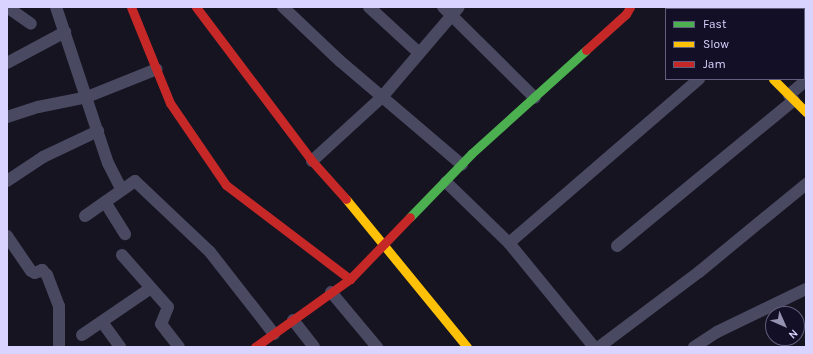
<!DOCTYPE html>
<style>
body{margin:0}
#map{position:relative;width:813px;height:354px;overflow:hidden;background:#161421;font-family:Karla,sans-serif}
div>[style]{position:absolute}
.street>*{height:12px;margin:-6px;padding:0 6px;transform-origin:6px;border-radius:6px;background:#4a4962}
.fast>*{height:9px;margin:-4.5px;padding:0 4.5px;transform-origin:4.5px;border-radius:4.5px;background:#4caf50}
.slow>*{height:9px;margin:-4.5px;padding:0 4.5px;transform-origin:4.5px;border-radius:4.5px;background:#ffc107}
.jam>*{height:9px;margin:-4.5px;padding:0 4.5px;transform-origin:4.5px;border-radius:4.5px;background:#c62828}
span{translate:-50% -50%;white-space:nowrap;text-align:center;line-height:1.15;-webkit-text-stroke:3px #130f26;paint-order:stroke}
.frame{position:absolute;inset:0;border:8px solid #d9d4ff;pointer-events:none}
.legend{position:absolute;left:665px;top:8px;width:140px;height:72px;box-sizing:border-box;background:#130f26;border:1px solid #625e7d;margin:0;padding:5px 7px;list-style:none;font-size:12px;color:#d9d4ff}
.legend li{display:flex;align-items:center;gap:8px;height:20px}
.legend b{width:20px;border:1px solid #625e7d}
.north{position:absolute;left:765px;top:306px;width:40px;height:40px;box-sizing:border-box;background:#130f26;border:1px solid #625e7d;border-radius:50%;rotate:135deg;font-size:11px;font-weight:700;line-height:16px;text-align:center;color:#d9d4ff}
.north::after{content:'';display:block;margin:auto;width:14px;height:18px;background:#9591b1;clip-path:polygon(50% 0,100% 100%,50% 72%,0 100%)}
</style>
<div id="map">
<div class="street">
<i style="left:7px;top:7px;width:29px;rotate:35deg"></i>
<i style="left:56px;top:7px;width:164px;rotate:71.6deg"></i>
<i style="left:108px;top:163px;width:30px;rotate:63deg"></i>
<i style="left:283px;top:7px;width:79px;rotate:43.5deg"></i>
<i style="left:340px;top:61px;width:160px;rotate:40.4deg"></i>
<i style="left:369px;top:7px;width:68px;rotate:42.6deg"></i>
<i style="left:443px;top:7px;width:129px;rotate:44.7deg"></i>
<i style="left:777px;top:9px;width:3px;rotate:-45deg"></i>
<i style="left:7px;top:63px;width:66px;rotate:-28.1deg"></i>
<i style="left:789px;top:95px;width:23px;rotate:-41deg"></i>
<i style="left:7px;top:117px;width:33px;rotate:-18deg"></i>
<i style="left:38px;top:107px;width:50px;rotate:-11.5deg"></i>
<i style="left:87px;top:97px;width:75px;rotate:-21.8deg"></i>
<i style="left:312px;top:161px;width:95px;rotate:-42.4deg"></i>
<i style="left:382px;top:97px;width:118px;rotate:-49.5deg"></i>
<i style="left:7px;top:181px;width:43px;rotate:-33.7deg"></i>
<i style="left:43px;top:157px;width:61px;rotate:-25.3deg"></i>
<i style="left:446px;top:182px;width:88px;rotate:44.1deg"></i>
<i style="left:509px;top:243px;width:134px;rotate:50.7deg"></i>
<i style="left:105px;top:202px;width:38px;rotate:58deg"></i>
<i style="left:85px;top:216px;width:61px;rotate:-35deg"></i>
<i style="left:135px;top:181px;width:103px;rotate:43.4deg"></i>
<i style="left:210px;top:252px;width:104px;rotate:52deg"></i>
<i style="left:7px;top:236px;width:42px;rotate:55.6deg"></i>
<i style="left:31px;top:271px;width:4px;rotate:27deg"></i>
<i style="left:35px;top:273px;width:8px;rotate:-23deg"></i>
<i style="left:42px;top:270px;width:7px;rotate:45deg"></i>
<i style="left:47px;top:275px;width:33px;rotate:69deg"></i>
<i style="left:59px;top:306px;width:41px;rotate:90deg"></i>
<i style="left:509px;top:243px;width:251px;rotate:-40.8deg"></i>
<i style="left:617px;top:246px;width:229px;rotate:-39.5deg"></i>
<i style="left:122px;top:255px;width:69px;rotate:48.5deg"></i>
<i style="left:168px;top:307px;width:18px;rotate:112deg"></i>
<i style="left:161px;top:324px;width:29px;rotate:52deg"></i>
<i style="left:331px;top:292px;width:72px;rotate:50.1deg"></i>
<i style="left:293px;top:320px;width:34px;rotate:52deg"></i>
<i style="left:102px;top:322px;width:31px;rotate:54deg"></i>
<i style="left:82px;top:335px;width:83px;rotate:-34.3deg"></i>
<i style="left:599px;top:347px;width:125px;rotate:-36.9deg"></i>
<i style="left:699px;top:272px;width:139px;rotate:-39.4deg"></i>
<i style="left:694px;top:347px;width:27px;rotate:-33deg"></i>
<i style="left:717px;top:332px;width:99px;rotate:-25.8deg"></i>
</div>
<div class="fast">
<i style="left:410px;top:217px;width:88px;rotate:-45.9deg"></i>
<i style="left:471px;top:154px;width:155px;rotate:-42.1deg"></i>
</div>
<div class="slow">
<i style="left:773px;top:79px;width:47px;rotate:45deg"></i>
<i style="left:346px;top:199px;width:191px;rotate:50.7deg"></i>
</div>
<div class="jam">
<i style="left:131px;top:7px;width:104px;rotate:67.9deg"></i>
<i style="left:170px;top:103px;width:99px;rotate:55.7deg"></i>
<i style="left:226px;top:185px;width:156px;rotate:37.2deg"></i>
<i style="left:196px;top:7px;width:193px;rotate:53deg"></i>
<i style="left:312px;top:161px;width:51px;rotate:48.2deg"></i>
<i style="left:691px;top:7px;width:4px;rotate:34deg"></i>
<i style="left:586px;top:50px;width:54px;rotate:-42deg"></i>
<i style="left:626px;top:14px;width:8px;rotate:-60deg"></i>
<i style="left:255px;top:347px;width:117px;rotate:-35.6deg"></i>
<i style="left:350px;top:279px;width:86px;rotate:-45.9deg"></i>
</div>
<div class="frame"></div>
<ul class="legend">
<li><b style="height:5px;background:#4caf50"></b>Fast</li>
<li><b style="height:5px;background:#ffc107"></b>Slow</li>
<li><b style="height:5px;background:#c62828"></b>Jam</li>
</ul>
<div class="north">N</div>
</div>
